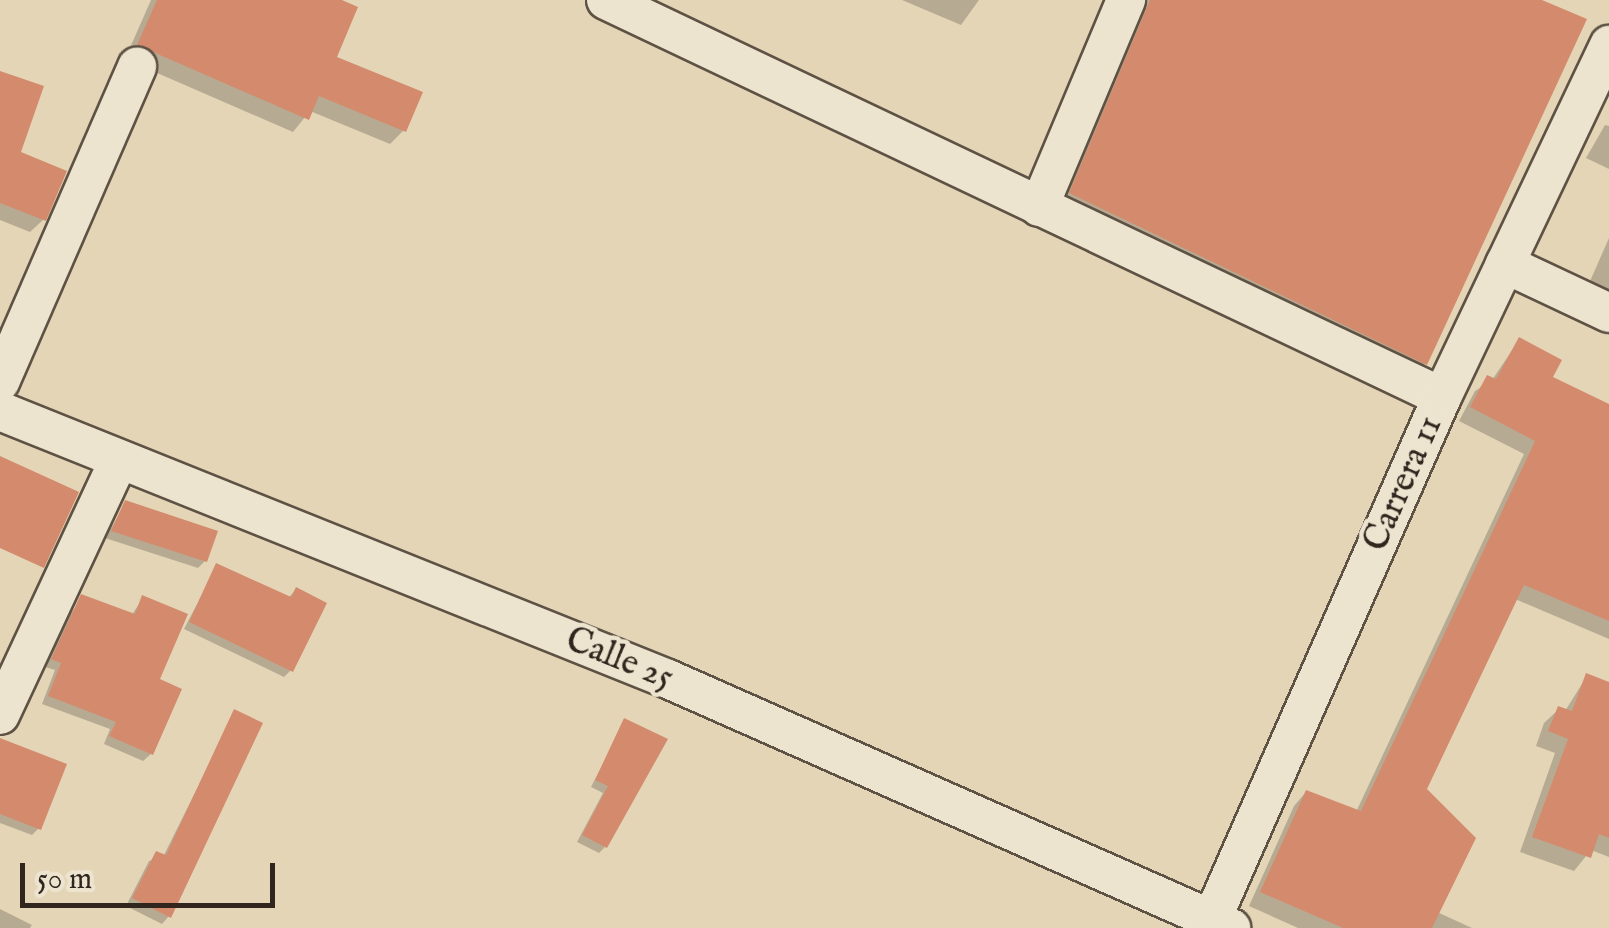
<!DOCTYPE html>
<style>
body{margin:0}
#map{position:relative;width:1609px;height:928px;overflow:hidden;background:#e4d5b7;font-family:"IM FELL English",serif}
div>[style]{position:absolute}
.shadow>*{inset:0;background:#0003}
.building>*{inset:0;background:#d48b6d}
.roads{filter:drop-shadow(2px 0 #5e5244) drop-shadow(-2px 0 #5e5244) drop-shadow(0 2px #5e5244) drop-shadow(0 -2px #5e5244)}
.minor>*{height:38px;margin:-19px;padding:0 19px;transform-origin:19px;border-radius:19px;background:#ede4d0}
span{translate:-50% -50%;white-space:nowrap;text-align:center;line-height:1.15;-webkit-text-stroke:9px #ede4d0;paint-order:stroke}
.street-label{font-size:35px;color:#31261e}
.scale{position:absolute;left:20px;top:863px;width:255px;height:45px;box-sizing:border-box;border:5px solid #31261e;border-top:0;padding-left:12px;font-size:30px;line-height:35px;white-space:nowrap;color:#31261e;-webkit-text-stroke:8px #ede4d0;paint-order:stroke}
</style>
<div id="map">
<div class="shadow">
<i style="clip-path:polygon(151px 0,336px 0,333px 58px,404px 130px,390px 144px,310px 111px,293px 132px,125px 59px)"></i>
<i style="clip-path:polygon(902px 0,979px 0,961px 25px)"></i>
<i style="clip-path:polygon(1145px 0,1536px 0,1425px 364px,1411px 378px,1056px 208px)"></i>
<i style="clip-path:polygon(0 71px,18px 154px,43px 220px,30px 232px,0 220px)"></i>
<i style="clip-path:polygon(1605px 125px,1609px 126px,1609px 169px,1586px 158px)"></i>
<i style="clip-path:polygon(1609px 238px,1609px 299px,1587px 288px)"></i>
<i style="clip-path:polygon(1519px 340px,1549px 378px,1609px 406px,1609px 639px,1515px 599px,1424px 790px,1437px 912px,1472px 928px,1298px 928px,1249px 906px,1294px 806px,1306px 792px,1356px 812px,1524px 454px,1459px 421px,1475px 391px,1492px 380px)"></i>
<i style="clip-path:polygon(126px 503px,205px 561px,198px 568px,105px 538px)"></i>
<i style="clip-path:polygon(217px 566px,288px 598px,296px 590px,291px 670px,284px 677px,184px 629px)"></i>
<i style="clip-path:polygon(143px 598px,157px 681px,151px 754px,143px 761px,104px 744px,110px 729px,42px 704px,55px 670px,45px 667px,71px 613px,78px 605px,131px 616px)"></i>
<i style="clip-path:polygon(1587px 676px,1609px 684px,1609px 857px,1591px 850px,1574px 871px,1520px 852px,1555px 753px,1536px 746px,1544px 723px,1559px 709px,1565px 711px)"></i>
<i style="clip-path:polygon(235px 712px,169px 916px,162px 924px,126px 906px,149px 861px,163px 857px)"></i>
<i style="clip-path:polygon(625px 721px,605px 847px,599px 853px,577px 842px,603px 793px,591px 787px)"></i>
<i style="clip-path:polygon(0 742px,39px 828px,32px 835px,0 823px)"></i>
<i style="clip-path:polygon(0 909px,32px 925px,30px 928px,0 928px)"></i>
</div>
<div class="building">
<i style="clip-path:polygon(157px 0,342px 0,358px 7px,337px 57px,423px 92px,406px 132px,319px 96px,309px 120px,137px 45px)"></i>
<i style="clip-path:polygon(1150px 0,1542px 0,1587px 19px,1427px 365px,1069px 193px)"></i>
<i style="clip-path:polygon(0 71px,44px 86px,21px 152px,67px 171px,46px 221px,0 203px)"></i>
<i style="clip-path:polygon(1519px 337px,1562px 360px,1553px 377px,1609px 404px,1609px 621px,1524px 585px,1427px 789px,1476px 838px,1432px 928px,1343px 928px,1260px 892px,1306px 790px,1361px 811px,1535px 441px,1470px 407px,1487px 375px,1496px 379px)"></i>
<i style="clip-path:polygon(0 456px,79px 492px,44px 568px,0 548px)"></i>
<i style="clip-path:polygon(125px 500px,218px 531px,207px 562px,111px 531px)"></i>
<i style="clip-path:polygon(216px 563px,291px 597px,296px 587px,327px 603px,293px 672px,189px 622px)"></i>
<i style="clip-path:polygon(81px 594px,135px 614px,142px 595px,188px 614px,160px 679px,182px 689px,153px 755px,109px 736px,116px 722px,48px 696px,61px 663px,51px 659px)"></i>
<i style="clip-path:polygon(1586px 673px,1609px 682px,1609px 838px,1599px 834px,1591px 858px,1532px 837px,1568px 739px,1548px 731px,1558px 706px,1572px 711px)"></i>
<i style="clip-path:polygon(234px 709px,263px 723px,171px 918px,132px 898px,156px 851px,166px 855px)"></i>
<i style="clip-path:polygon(624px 718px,668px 739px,607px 848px,582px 835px,608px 786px,595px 780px)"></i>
<i style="clip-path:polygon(0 738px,67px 764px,41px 830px,0 814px)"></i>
</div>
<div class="roads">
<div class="minor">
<i style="left:606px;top:0;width:925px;rotate:25.4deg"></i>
<i style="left:1039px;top:207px;width:225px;rotate:-67.2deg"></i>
<i style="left:1505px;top:264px;width:115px;rotate:25.2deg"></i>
<i style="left:0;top:382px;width:344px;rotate:-66.5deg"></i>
<i style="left:0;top:411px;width:720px;rotate:21.86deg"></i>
<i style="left:668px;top:679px;width:616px;rotate:23.86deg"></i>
<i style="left:0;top:715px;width:281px;rotate:-65deg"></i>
<i style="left:1208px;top:928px;width:580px;rotate:-66.22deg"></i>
<i style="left:1442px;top:397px;width:390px;rotate:-64.6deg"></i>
</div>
</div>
<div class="street-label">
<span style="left:1404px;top:484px;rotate:-66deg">Carrera 11</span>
<span style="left:619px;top:660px;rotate:22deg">Calle 25</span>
</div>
<div class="scale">50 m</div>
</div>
